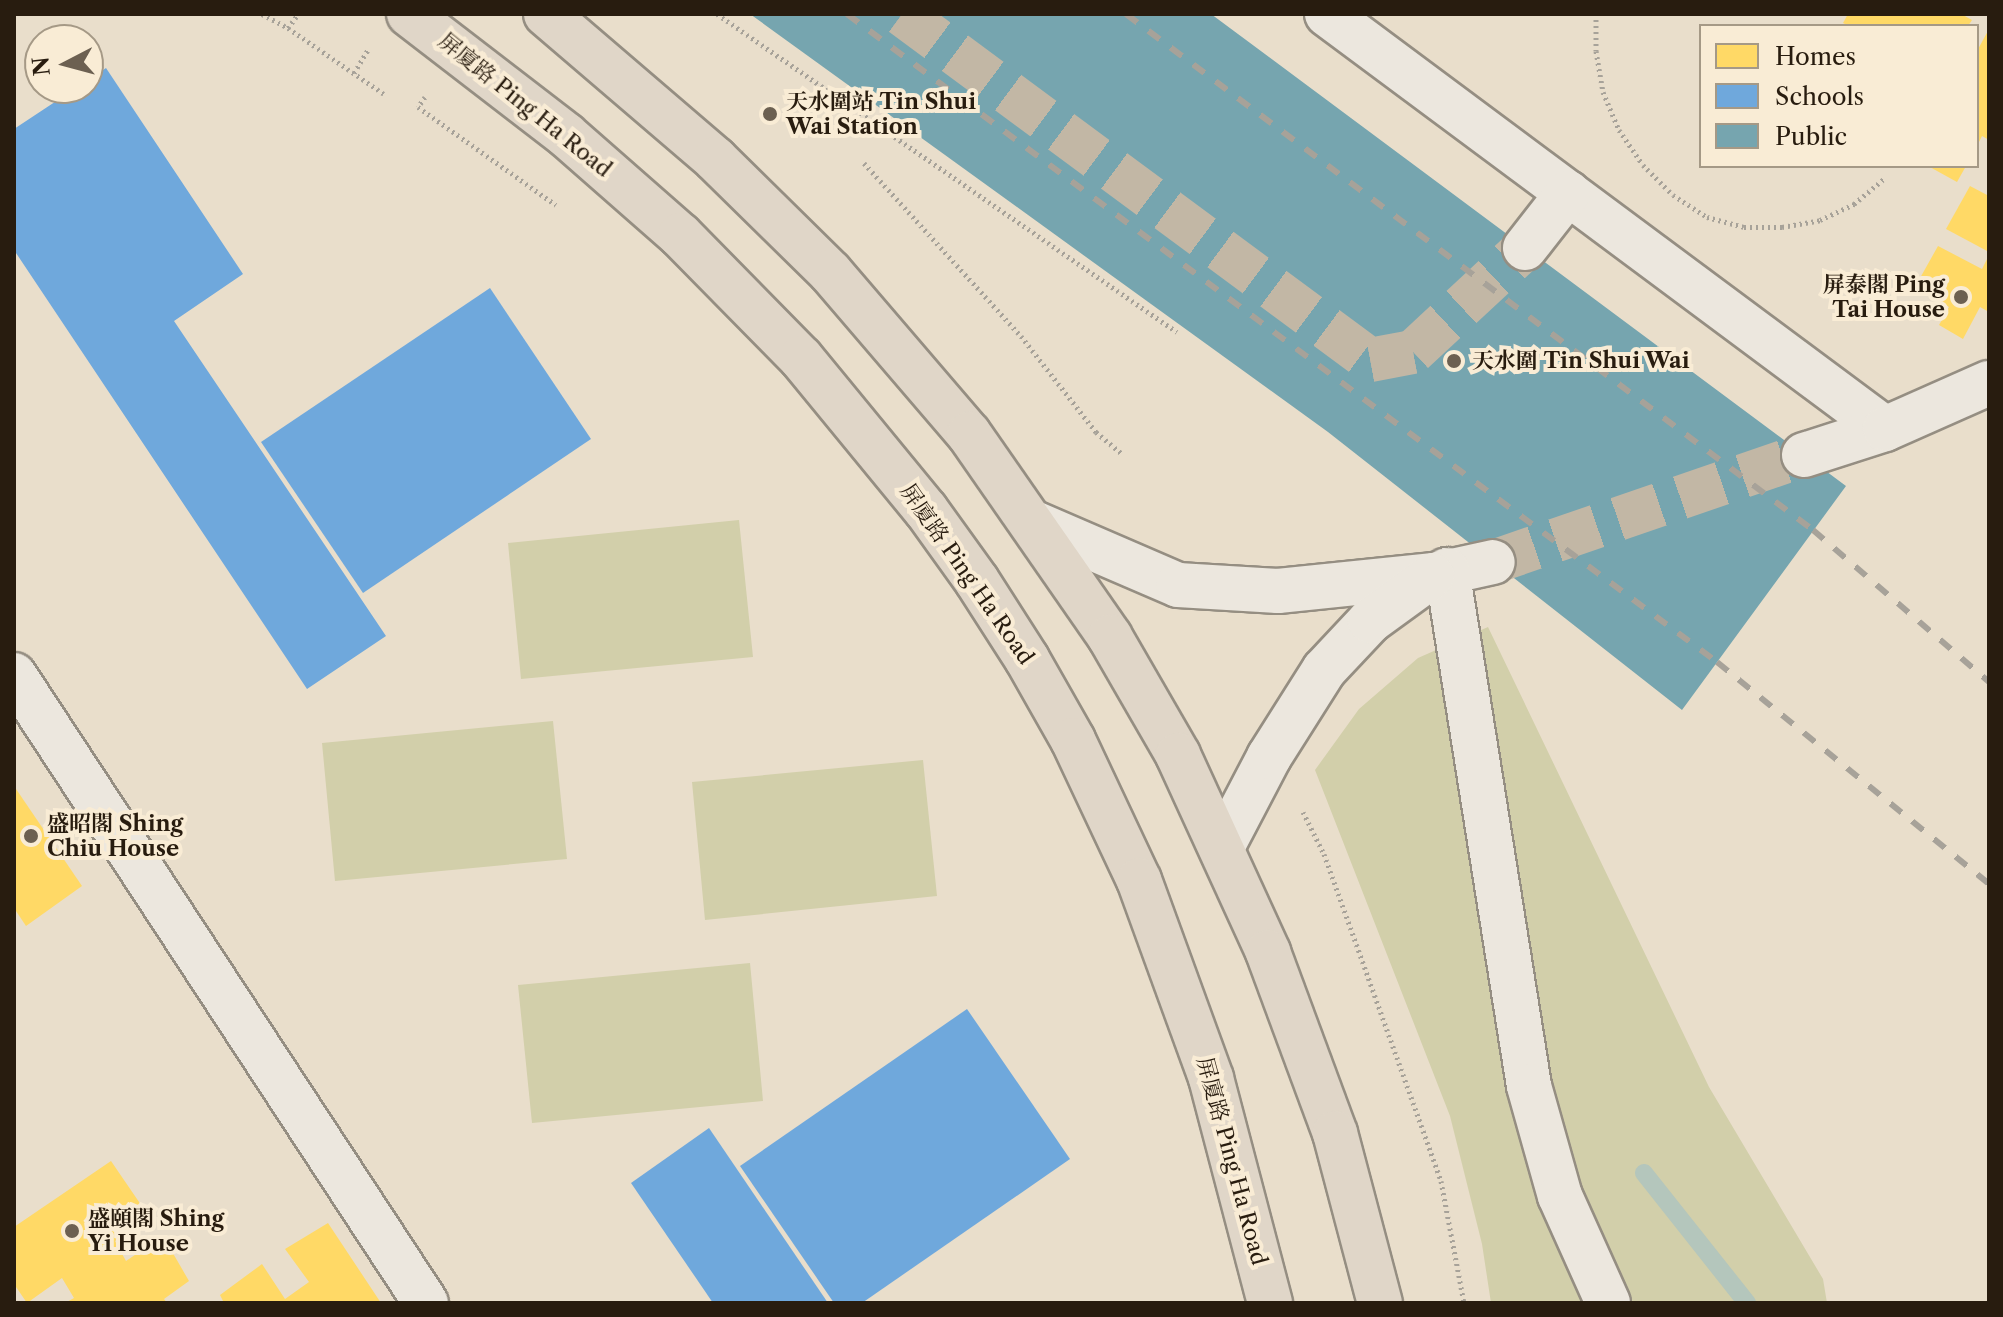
<!DOCTYPE html>
<meta charset="utf-8">
<style>
body{margin:0}
#map{position:relative;width:2003px;height:1317px;overflow:hidden;background:#e9decb;font-family:"Libre Caslon Text","Noto Serif TC",serif}
div>[style]{position:absolute}
.green>*{inset:0;background:#d2cfaa}
.homes>*{inset:0;background:#ffd966}
.schools>*{inset:0;background:#6fa8dc}
.public>*{inset:0;background:#76a5af}
.stream>*{height:18px;margin:-9px;padding:0 9px;transform-origin:9px;border-radius:9px;background:#b4c6bc}
.minor-tunnel>*{height:44px;margin-top:-22px;transform-origin:0;background:repeating-linear-gradient(90deg,#c2b7a5 0 44px,transparent 0 66px)}
.path>*{height:5px;margin-top:-2.5px;transform-origin:0;background:repeating-linear-gradient(90deg,#a7a299 0 2px,transparent 0 6px)}
.roads{filter:drop-shadow(2px 0 #958e82) drop-shadow(-2px 0 #958e82) drop-shadow(0 2px #958e82) drop-shadow(0 -2px #958e82)}
.minor>*{height:44px;margin:-22px;padding:0 22px;transform-origin:22px;border-radius:22px;background:#ece7de}
.major>*{height:44px;margin:-22px;padding:0 22px;transform-origin:22px;border-radius:22px;background:#e0d6c8}
.rail>*{height:6px;margin-top:-3px;transform-origin:0;background:repeating-linear-gradient(90deg,#a7a299 0 14px,transparent 0 28px)}
.dots>*{width:22px;height:22px;translate:-50% -50%;box-sizing:border-box;border:4px solid #f9ecd5;border-radius:50%}
span{translate:-50% -50%;white-space:nowrap;text-align:center;line-height:1.15;-webkit-text-stroke:8px #f9ecd5;paint-order:stroke}
.poi-label{font-size:22px;color:#281c0f;font-weight:700}
.left{translate:0 -50%;text-align:left}
.right{translate:-100% -50%;text-align:right}
.street-label{font-size:22px;color:#281c0f}
.frame{position:absolute;inset:0;border:16px solid #281c0f;pointer-events:none}
.legend{position:absolute;left:1699px;top:24px;width:280px;height:144px;box-sizing:border-box;background:#f9ecd5;border:2px solid #a59986;margin:0;padding:10px 14px;list-style:none;font-size:24px;color:#281c0f}
.legend li{display:flex;align-items:center;gap:16px;height:40px}
.legend b{width:40px;border:2px solid #a59986}
.north{position:absolute;left:24px;top:24px;width:80px;height:80px;box-sizing:border-box;background:#f9ecd5;border:2px solid #a59986;border-radius:50%;rotate:264deg;font-size:22px;font-weight:700;line-height:32px;text-align:center;color:#281c0f}
.north::after{content:'';display:block;margin:auto;width:28px;height:36px;background:#6c6051;clip-path:polygon(50% 0,100% 100%,50% 72%,0 100%)}
</style>
<div id="map">
<div class="green">
<i style="clip-path:polygon(739px 520px,753px 657px,521px 679px,508px 543px)"></i>
<i style="clip-path:polygon(1488px 627px,1709px 1087px,1823px 1279px,1827px 1303px,1491px 1303px,1482px 1244px,1450px 1116px,1315px 770px,1359px 709px,1418px 658px)"></i>
<i style="clip-path:polygon(553px 721px,567px 859px,335px 881px,322px 743px)"></i>
<i style="clip-path:polygon(923px 760px,937px 896px,705px 920px,692px 782px)"></i>
<i style="clip-path:polygon(750px 963px,763px 1101px,532px 1123px,518px 985px)"></i>
</div>
<div class="homes">
<i style="clip-path:polygon(1848px 14px,1961px 14px,1972px 20px,1968px 26px,1849px 26px,1843px 23px)"></i>
<i style="clip-path:polygon(1989px 29px,1989px 140px,1982px 136px,1977px 146px,1977px 51px)"></i>
<i style="clip-path:polygon(1928px 166px,1966px 166px,1957px 182px)"></i>
<i style="clip-path:polygon(1970px 186px,1989px 196px,1989px 252px,1946px 229px)"></i>
<i style="clip-path:polygon(1938px 246px,1982px 269px,1989px 255px,1989px 312px,1980px 307px,1963px 339px,1939px 325px,1949px 307px,1915px 287px)"></i>
<i style="clip-path:polygon(14px 786px,82px 886px,26px 926px,14px 908px)"></i>
<i style="clip-path:polygon(111px 1161px,150px 1218px,115px 1241px,126px 1261px,163px 1236px,189px 1281px,164px 1299px,167px 1303px,65px 1303px,74px 1298px,62px 1278px,27px 1303px,14px 1284px,14px 1227px)"></i>
<i style="clip-path:polygon(328px 1223px,381px 1303px,224px 1303px,220px 1295px,262px 1264px,285px 1299px,309px 1282px,285px 1249px)"></i>
</div>
<div class="schools">
<i style="clip-path:polygon(106px 68px,243px 274px,174px 321px,386px 636px,307px 689px,14px 250px,14px 129px,76px 88px,88px 88px,88px 80px)"></i>
<i style="clip-path:polygon(490px 288px,591px 439px,363px 593px,261px 442px)"></i>
<i style="clip-path:polygon(967px 1009px,1070px 1159px,862px 1303px,834px 1303px,740px 1166px)"></i>
<i style="clip-path:polygon(709px 1128px,828px 1303px,713px 1303px,631px 1183px)"></i>
</div>
<div class="public">
<i style="clip-path:polygon(750px 14px,1211px 14px,1846px 486px,1682px 710px,1328px 432px)"></i>
</div>
<div class="stream">
<i style="left:1644px;top:1173px;width:166px;rotate:51.6deg"></i>
</div>
<div class="minor-tunnel">
<i style="left:902px;top:14px;width:582px;rotate:36.48deg"></i>
<i style="left:1370px;top:360px;width:44px;rotate:-10.5deg"></i>
<i style="left:1413px;top:352px;width:153px;rotate:-42.9deg"></i>
<i style="left:1493px;top:562px;width:329px;rotate:-19deg"></i>
</div>
<div class="path">
<i style="left:262px;top:14px;width:30px;rotate:28deg"></i>
<i style="left:288px;top:28px;width:17px;rotate:-54deg"></i>
<i style="left:717px;top:14px;width:559px;rotate:34.66deg"></i>
<i style="left:1596px;top:14px;width:37px;rotate:90deg"></i>
<i style="left:1596px;top:51px;width:42px;rotate:80.3deg"></i>
<i style="left:1603px;top:92px;width:41px;rotate:67.2deg"></i>
<i style="left:1619px;top:130px;width:42px;rotate:55.6deg"></i>
<i style="left:1643px;top:165px;width:42px;rotate:45deg"></i>
<i style="left:1673px;top:195px;width:40px;rotate:32.9deg"></i>
<i style="left:1707px;top:217px;width:38px;rotate:15deg"></i>
<i style="left:1744px;top:227px;width:38px"></i>
<i style="left:1782px;top:227px;width:39px;rotate:-10deg"></i>
<i style="left:1820px;top:220px;width:38px;rotate:-25deg"></i>
<i style="left:1854px;top:204px;width:39px;rotate:-40deg"></i>
<i style="left:288px;top:28px;width:116px;rotate:34.5deg"></i>
<i style="left:354px;top:73px;width:27px;rotate:-59deg"></i>
<i style="left:425px;top:97px;width:12px;rotate:125deg"></i>
<i style="left:418px;top:107px;width:169px;rotate:35.4deg"></i>
<i style="left:864px;top:163px;width:234px;rotate:47.8deg"></i>
<i style="left:1021px;top:336px;width:122px;rotate:52deg"></i>
<i style="left:1096px;top:432px;width:35px;rotate:40deg"></i>
<i style="left:1303px;top:812px;width:47px;rotate:63.4deg"></i>
<i style="left:1324px;top:854px;width:347px;rotate:70.3deg"></i>
<i style="left:1441px;top:1181px;width:124px;rotate:79.3deg"></i>
</div>
<div class="roads">
<div class="minor">
<i style="left:1327px;top:14px;width:695px;rotate:36.64deg"></i>
<i style="left:1525px;top:248px;width:70px;rotate:-52deg"></i>
<i style="left:1804px;top:455px;width:85px;rotate:-17.8deg"></i>
<i style="left:1885px;top:429px;width:114px;rotate:-23.9deg"></i>
<i style="left:1034px;top:523px;width:157px;rotate:23.3deg"></i>
<i style="left:1178px;top:585px;width:100px;rotate:3.4deg"></i>
<i style="left:1278px;top:591px;width:157px;rotate:-5.9deg"></i>
<i style="left:1434px;top:575px;width:60px;rotate:-12.4deg"></i>
<i style="left:1447px;top:570px;width:522px;rotate:80.97deg"></i>
<i style="left:1529px;top:1086px;width:114px;rotate:74.3deg"></i>
<i style="left:1560px;top:1196px;width:117px;rotate:65.8deg"></i>
<i style="left:14px;top:675px;width:751px;rotate:56.73deg"></i>
<i style="left:1222px;top:847px;width:102px;rotate:-62.4deg"></i>
<i style="left:1269px;top:757px;width:103px;rotate:-57.7deg"></i>
<i style="left:1324px;top:670px;width:67px;rotate:-46.8deg"></i>
<i style="left:1370px;top:621px;width:77px;rotate:-36deg"></i>
</div>
<div class="major">
<i style="left:409px;top:14px;width:198px;rotate:37.6deg"></i>
<i style="left:566px;top:135px;width:152px;rotate:41.3deg"></i>
<i style="left:680px;top:235px;width:173px;rotate:45.5deg"></i>
<i style="left:801px;top:358px;width:197px;rotate:50.6deg"></i>
<i style="left:926px;top:510px;width:87px;rotate:54.3deg"></i>
<i style="left:977px;top:581px;width:93px;rotate:57.3deg"></i>
<i style="left:1027px;top:659px;width:93px;rotate:60.4deg"></i>
<i style="left:1073px;top:740px;width:155px;rotate:64.8deg"></i>
<i style="left:1139px;top:880px;width:211px;rotate:70deg"></i>
<i style="left:1211px;top:1078px;width:233px;rotate:75.3deg"></i>
<i style="left:546px;top:14px;width:223px;rotate:40.6deg"></i>
<i style="left:715px;top:159px;width:161px;rotate:44.5deg"></i>
<i style="left:830px;top:272px;width:213px;rotate:49.4deg"></i>
<i style="left:969px;top:434px;width:247px;rotate:55.2deg"></i>
<i style="left:1110px;top:637px;width:136px;rotate:60deg"></i>
<i style="left:1178px;top:755px;width:217px;rotate:65.4deg"></i>
<i style="left:1268px;top:952px;width:193px;rotate:69.7deg"></i>
<i style="left:1335px;top:1133px;width:176px;rotate:75.2deg"></i>
</div>
</div>
<div class="rail">
<i style="left:847px;top:14px;width:1085px;rotate:36.68deg"></i>
<i style="left:1717px;top:662px;width:351px;rotate:39.2deg"></i>
<i style="left:1126px;top:14px;width:859px;rotate:36.91deg"></i>
<i style="left:1813px;top:530px;width:233px;rotate:40.8deg"></i>
</div>
<div class="dots">
<i style="left:770px;top:114px;background:#6c6051"></i>
<i style="left:1961px;top:297px;background:#6c6051"></i>
<i style="left:1454px;top:361px;background:#6c6051"></i>
<i style="left:31px;top:836px;background:#6c6051"></i>
<i style="left:72px;top:1231px;background:#6c6051"></i>
</div>
<div class="poi-label">
<span class="left" style="left:786px;top:114px">天水圍站 Tin Shui<br>Wai Station</span>
<span class="right" style="left:1945px;top:297px">屏泰閣 Ping<br>Tai House</span>
<span class="left" style="left:1472px;top:361px">天水圍 Tin Shui Wai</span>
<span class="left" style="left:47px;top:836px">盛昭閣 Shing<br>Chiu House</span>
<span class="left" style="left:88px;top:1231px">盛頤閣 Shing<br>Yi House</span>
</div>
<div class="street-label">
<span style="left:525px;top:105px;rotate:39deg">屏廈路 Ping Ha Road</span>
<span style="left:967px;top:574px;rotate:55deg">屏廈路 Ping Ha Road</span>
<span style="left:1232px;top:1161px;rotate:75deg">屏廈路 Ping Ha Road</span>
</div>
<div class="frame"></div>
<ul class="legend">
<li><b style="height:22px;background:#ffd966"></b>Homes</li>
<li><b style="height:22px;background:#6fa8dc"></b>Schools</li>
<li><b style="height:22px;background:#76a5af"></b>Public</li>
</ul>
<div class="north">N</div>
</div>
